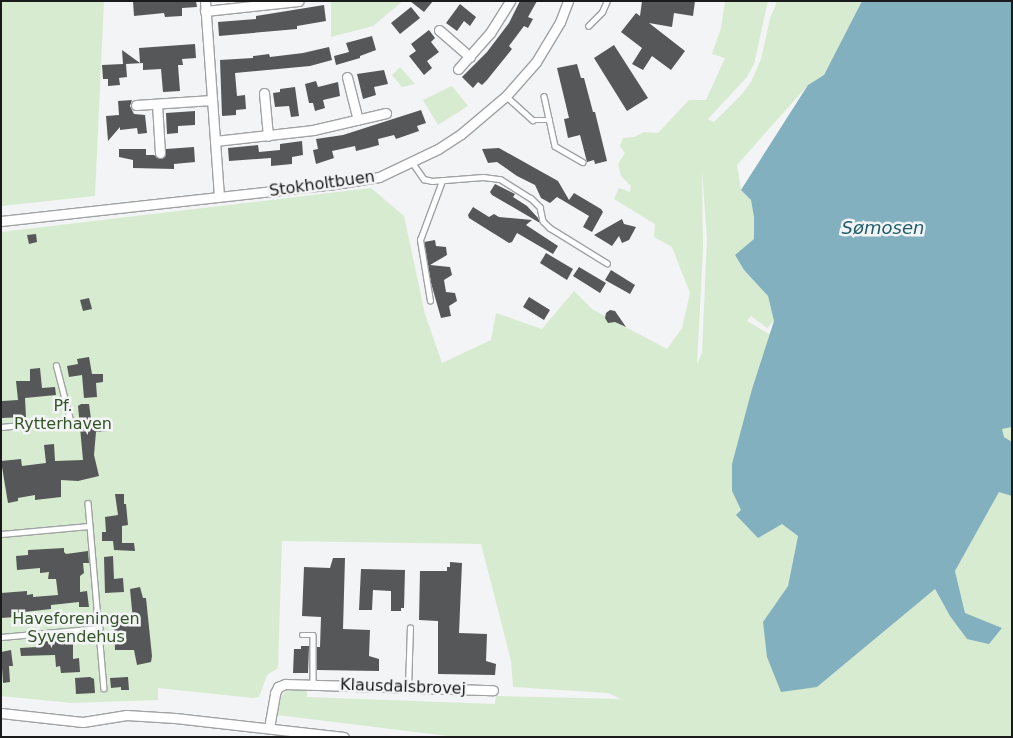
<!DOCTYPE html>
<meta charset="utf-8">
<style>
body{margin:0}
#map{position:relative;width:1013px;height:738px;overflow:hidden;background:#f3f4f5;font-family:"DejaVu Sans",sans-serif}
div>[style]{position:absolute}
.green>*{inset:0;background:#d7ebd0}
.water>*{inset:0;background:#82b0be}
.building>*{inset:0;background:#565758}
.roads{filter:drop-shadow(1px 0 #a0a2a3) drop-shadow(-1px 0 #a0a2a3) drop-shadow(0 1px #a0a2a3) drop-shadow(0 -1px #a0a2a3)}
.lane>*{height:4.5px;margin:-2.25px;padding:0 2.25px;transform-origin:2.25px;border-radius:2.25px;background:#fff}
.street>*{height:9px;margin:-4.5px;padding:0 4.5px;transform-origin:4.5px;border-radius:4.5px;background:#fff}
span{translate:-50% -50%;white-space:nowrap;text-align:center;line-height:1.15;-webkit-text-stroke:5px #f3f4f5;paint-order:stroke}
.street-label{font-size:16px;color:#1b1b1b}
.park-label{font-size:16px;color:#335426}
.water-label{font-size:18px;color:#205d6d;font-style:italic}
.frame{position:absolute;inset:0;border:2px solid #1b1b1b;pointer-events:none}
</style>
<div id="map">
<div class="green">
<i style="clip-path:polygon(1px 1px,104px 1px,95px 196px,1px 206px)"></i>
<i style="clip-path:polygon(331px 1px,403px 1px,373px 26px,331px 37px)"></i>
<i style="clip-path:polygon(evenodd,725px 1px,768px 1px,754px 64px,747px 77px,708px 119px,714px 122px,743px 93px,751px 82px,761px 59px,770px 19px,777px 1px,862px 1px,824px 75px,808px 85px,737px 165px,741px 190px,751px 200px,754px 217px,754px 240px,735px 255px,744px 270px,768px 296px,774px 321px,767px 328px,751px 316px,747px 321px,771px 335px,752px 389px,732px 491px,741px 510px,782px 524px,798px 536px,788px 586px,763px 622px,817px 687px,935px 589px,950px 616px,965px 613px,955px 571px,999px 491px,1012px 496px,1012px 737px,456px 737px,277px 715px,281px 696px,287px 690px,307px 690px,307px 697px,495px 704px,496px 696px,621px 699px,608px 693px,513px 687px,511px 661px,481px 544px,282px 541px,278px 668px,267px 675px,259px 697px,253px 698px,158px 688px,158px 700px,72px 703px,1px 696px,1px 232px,371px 188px,404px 216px,425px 314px,442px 363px,491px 340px,496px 313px,542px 329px,574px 291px,592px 309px,667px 349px,682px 328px,690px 293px,672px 247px,654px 237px,655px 224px,614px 199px,619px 188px,630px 192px,631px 186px,621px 176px,618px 164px,625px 153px,620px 146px,623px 138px,634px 137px,644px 132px,658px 133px,689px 100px,706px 100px,725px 58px,712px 54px,721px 28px,725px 1px,702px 170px,707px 239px,702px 353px,697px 364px,703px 250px,702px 170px)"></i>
<i style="clip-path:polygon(400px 67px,415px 84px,402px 87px,392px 75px)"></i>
<i style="clip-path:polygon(452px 86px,468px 106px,438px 125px,423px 100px)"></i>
<i style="clip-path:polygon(1012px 427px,1012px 442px,1004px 437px,1002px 429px)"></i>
</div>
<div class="water">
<i style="clip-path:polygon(862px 1px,1012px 1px,1012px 427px,1002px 429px,1004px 437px,1012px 442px,1012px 496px,999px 492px,955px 571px,965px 613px,1002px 628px,989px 644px,967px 639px,950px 616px,935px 589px,817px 687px,781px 692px,767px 657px,763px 622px,788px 586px,798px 536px,782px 524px,758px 538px,736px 515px,741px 510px,732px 491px,732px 464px,752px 389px,774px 321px,768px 296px,744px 270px,735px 255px,754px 239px,754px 217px,751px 200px,741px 190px,808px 85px,824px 75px)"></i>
</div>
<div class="building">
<i style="clip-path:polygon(133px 1px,196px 1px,197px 7px,182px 8px,182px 16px,165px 17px,164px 13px,134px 16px)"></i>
<i style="clip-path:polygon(410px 1px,433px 1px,424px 12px)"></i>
<i style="clip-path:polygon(520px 1px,537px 1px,528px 17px,533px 19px,528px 28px,524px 26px,509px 46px,512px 49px,487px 80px,482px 85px,478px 82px,473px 88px,462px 77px,487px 52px,509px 23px)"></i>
<i style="clip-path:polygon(642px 1px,695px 1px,693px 16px,674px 13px,672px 27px,649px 23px,685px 51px,671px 70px,652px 56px,643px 70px,632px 64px,642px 48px,621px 32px,636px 13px,640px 16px)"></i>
<i style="clip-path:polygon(460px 4px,476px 17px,470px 26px,464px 21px,457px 31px,446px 23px)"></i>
<i style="clip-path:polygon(324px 5px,326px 21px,297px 26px,297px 29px,219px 36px,218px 22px,256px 19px,256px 16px)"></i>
<i style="clip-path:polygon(411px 7px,420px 18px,400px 34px,391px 23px)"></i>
<i style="clip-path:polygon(429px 30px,435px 38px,431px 42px,439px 52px,427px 61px,432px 68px,424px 75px,409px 56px,416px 51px,411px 44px)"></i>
<i style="clip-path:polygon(372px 36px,376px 50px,360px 56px,360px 58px,336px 65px,334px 56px,349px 52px,346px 43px)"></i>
<i style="clip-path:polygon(195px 44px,196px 58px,182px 59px,183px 65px,178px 65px,180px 91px,163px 92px,161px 69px,143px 70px,143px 63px,126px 64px,127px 77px,119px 78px,120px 85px,108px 86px,108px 79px,103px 79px,102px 65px,123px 64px,122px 50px,140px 63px,139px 48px)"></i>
<i style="clip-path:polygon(614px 45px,648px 98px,627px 111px,594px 58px)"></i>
<i style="clip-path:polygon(329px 47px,332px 60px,310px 66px,235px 73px,237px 96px,245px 95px,246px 109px,236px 110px,236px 115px,222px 116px,220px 60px,253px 58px,253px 56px,269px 54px,270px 57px,303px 53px)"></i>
<i style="clip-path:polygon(577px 64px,581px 78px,584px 78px,593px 112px,595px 112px,607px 161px,595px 164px,594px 160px,587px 162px,580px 135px,568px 138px,564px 119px,569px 118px,557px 68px)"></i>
<i style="clip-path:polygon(384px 70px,388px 84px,374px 87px,376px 95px,363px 99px,357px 74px)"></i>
<i style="clip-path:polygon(316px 81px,318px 87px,338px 82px,340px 96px,323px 100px,325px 108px,315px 111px,313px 103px,309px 103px,305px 84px)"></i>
<i style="clip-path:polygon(295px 87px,299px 116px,291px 117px,289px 106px,275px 107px,273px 93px,280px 92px,280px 89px)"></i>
<i style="clip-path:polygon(132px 100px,130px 106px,134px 114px,145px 115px,147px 133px,138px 134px,137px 128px,120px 130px,120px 127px,108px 141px,106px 116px,119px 115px,118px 101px)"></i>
<i style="clip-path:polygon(421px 110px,426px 123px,417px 126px,419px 131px,396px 139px,394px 135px,378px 139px,379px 145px,368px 148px,356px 151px,355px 146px,332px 151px,334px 158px,316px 164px,313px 150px,318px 149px,316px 139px,343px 135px)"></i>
<i style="clip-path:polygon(195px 111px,195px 125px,178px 126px,178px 133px,167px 134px,166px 113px)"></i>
<i style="clip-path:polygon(302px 141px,303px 155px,292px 157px,292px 164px,271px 166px,271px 158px,229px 161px,228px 148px,258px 145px,259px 152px,280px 150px,280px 144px)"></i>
<i style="clip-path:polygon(194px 147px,195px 162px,174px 164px,174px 169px,133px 168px,133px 160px,119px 157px,119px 149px,146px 149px,146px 155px,154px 155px,160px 159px,165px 156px,166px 149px)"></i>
<i style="clip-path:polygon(499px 148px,558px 181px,569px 200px,574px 193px,601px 209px,603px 212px,592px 232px,583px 227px,589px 216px,557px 197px,550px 203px,541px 198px,535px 185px,517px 176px,497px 162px,488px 163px,482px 149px)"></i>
<i style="clip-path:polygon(495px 184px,515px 194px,513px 197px,527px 206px,538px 218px,540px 223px,492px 195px,490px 192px)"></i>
<i style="clip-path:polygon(473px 207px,489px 217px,494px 214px,499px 217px,532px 220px,526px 225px,558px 246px,553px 254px,517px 233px,512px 242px,509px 243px,469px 218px,468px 215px)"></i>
<i style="clip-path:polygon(622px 219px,624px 224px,636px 227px,629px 240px,622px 243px,619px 236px,612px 246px,594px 235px)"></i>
<i style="clip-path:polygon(36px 234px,37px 242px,29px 244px,27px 235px)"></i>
<i style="clip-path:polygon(435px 240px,436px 246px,446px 247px,447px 255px,430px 265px,450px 267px,452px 275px,444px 280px,446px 292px,455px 293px,457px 301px,449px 306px,451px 316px,441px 318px,431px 283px,424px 242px)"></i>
<i style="clip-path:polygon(546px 253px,573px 269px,567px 280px,540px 263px)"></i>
<i style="clip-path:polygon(579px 267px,606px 283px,600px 293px,573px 276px)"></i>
<i style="clip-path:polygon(611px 270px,635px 285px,630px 294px,605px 280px)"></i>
<i style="clip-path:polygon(529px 297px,550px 310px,544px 320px,523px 307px)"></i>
<i style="clip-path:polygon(89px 298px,92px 309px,83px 311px,80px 300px)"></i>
<i style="clip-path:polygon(610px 310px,615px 311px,626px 327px,615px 322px,608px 323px,605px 318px,606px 313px)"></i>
<i style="clip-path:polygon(89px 357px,92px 374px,103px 374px,103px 382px,96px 383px,97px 397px,84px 398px,82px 375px,69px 377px,67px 366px,78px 364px,77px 359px)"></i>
<i style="clip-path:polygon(40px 368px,42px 388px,55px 387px,56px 395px,25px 398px,26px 417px,2px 418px,2px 401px,18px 400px,16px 381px,30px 381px,30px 369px)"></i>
<i style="clip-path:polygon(81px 404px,89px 404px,91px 419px,107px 419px,110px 421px,110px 431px,96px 432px,94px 455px,99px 476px,78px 481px,61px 480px,61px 497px,35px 500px,35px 495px,18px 498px,18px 501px,8px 503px,1px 461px,21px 459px,22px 466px,46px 463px,44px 445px,54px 444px,55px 461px,83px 460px,78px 406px)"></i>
<i style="clip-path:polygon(115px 494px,124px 494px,124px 504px,126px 504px,128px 525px,122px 526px,122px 543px,134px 543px,135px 551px,114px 550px,113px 541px,102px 541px,102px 532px,106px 532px,105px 517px,118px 515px)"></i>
<i style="clip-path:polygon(64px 548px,64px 552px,66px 554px,88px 551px,89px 563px,83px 563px,84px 573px,80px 576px,80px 592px,87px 591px,89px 607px,79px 607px,79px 602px,51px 605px,51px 609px,15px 613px,16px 617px,1px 618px,1px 593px,27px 591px,27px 595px,33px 594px,33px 597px,58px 595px,56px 579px,48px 579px,49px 572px,40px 573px,40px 568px,17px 570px,16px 556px,28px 555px,28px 550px)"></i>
<i style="clip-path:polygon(113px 556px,114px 579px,123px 578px,124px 592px,105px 593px,104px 557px)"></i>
<i style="clip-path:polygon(333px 558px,345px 558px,343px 629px,370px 630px,369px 656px,379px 659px,379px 671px,317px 670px,317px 647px,320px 647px,321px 617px,302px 616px,304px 567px,330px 568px)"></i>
<i style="clip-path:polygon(450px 562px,462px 563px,459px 633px,487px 634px,486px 661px,496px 664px,495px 675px,438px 674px,438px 621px,419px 620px,420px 571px,447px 571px,447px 567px,450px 567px)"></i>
<i style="clip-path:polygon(361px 569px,405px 570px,404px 608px,401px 608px,401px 611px,391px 611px,391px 591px,373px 590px,372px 610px,359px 610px)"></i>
<i style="clip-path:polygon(140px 587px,143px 598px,146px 598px,152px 656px,151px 662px,137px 665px,134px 650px,115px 650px,114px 620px,133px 620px,130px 589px)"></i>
<i style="clip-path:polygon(50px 641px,73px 642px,73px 659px,79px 658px,80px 672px,61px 673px,60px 666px,56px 667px,55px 655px,21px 656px,20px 648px,37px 647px,37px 642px)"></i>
<i style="clip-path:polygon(301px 646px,309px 646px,308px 673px,293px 673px,294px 649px,301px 649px)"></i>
<i style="clip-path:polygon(11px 650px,13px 666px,9px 666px,10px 682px,3px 683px,1px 652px)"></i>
<i style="clip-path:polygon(90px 677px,94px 679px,95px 693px,76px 694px,75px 678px)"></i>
<i style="clip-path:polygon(128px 677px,129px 690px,121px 690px,121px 687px,111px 688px,110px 678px)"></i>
</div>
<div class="roads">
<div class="lane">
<i style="left:588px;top:26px;width:20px;rotate:-45deg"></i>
<i style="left:602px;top:12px;width:12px;rotate:-66deg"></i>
<i style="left:506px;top:96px;width:36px;rotate:42deg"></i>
<i style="left:533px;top:120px;width:17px"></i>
<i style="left:544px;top:96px;width:51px;rotate:77.6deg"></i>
<i style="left:555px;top:146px;width:32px;rotate:30deg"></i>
<i style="left:412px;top:162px;width:21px;rotate:55deg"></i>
<i style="left:424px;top:179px;width:8px;rotate:14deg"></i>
<i style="left:432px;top:181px;width:51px;rotate:-4.5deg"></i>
<i style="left:483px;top:177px;width:17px;rotate:7deg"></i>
<i style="left:500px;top:179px;width:36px;rotate:32deg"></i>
<i style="left:531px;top:198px;width:13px;rotate:45deg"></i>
<i style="left:540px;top:207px;width:14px;rotate:78deg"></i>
<i style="left:543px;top:221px;width:10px;rotate:45deg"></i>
<i style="left:550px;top:228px;width:67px;rotate:31.6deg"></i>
<i style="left:430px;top:301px;width:62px;rotate:-99.3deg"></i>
<i style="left:420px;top:240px;width:63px;rotate:-69.6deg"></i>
<i style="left:1px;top:427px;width:69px;rotate:-5.8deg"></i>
<i style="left:70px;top:420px;width:56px;rotate:-104.5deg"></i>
<i style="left:88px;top:503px;width:186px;rotate:85.1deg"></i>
<i style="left:1px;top:534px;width:88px;rotate:-5.2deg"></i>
<i style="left:302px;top:635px;width:11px"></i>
<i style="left:313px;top:635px;width:49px;rotate:90deg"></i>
<i style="left:1px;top:637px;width:99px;rotate:-5.2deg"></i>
<i style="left:408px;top:687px;width:59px;rotate:-88.1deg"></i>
</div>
<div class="street">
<i style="left:205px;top:1px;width:196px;rotate:85.9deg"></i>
<i style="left:205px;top:11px;width:94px;rotate:-6.1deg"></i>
<i style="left:439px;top:30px;width:41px;rotate:41.1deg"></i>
<i style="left:458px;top:69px;width:48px;rotate:-48.4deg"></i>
<i style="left:490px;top:33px;width:38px;rotate:-58deg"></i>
<i style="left:347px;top:77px;width:44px;rotate:75.7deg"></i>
<i style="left:264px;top:93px;width:43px;rotate:84.7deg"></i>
<i style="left:157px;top:104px;width:49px;rotate:86.5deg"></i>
<i style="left:136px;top:105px;width:76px;rotate:-3.8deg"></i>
<i style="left:215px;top:141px;width:99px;rotate:-6.4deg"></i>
<i style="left:313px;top:130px;width:75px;rotate:-13.1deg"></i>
<i style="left:1px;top:221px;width:329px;rotate:-6.3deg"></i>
<i style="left:328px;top:185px;width:52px;rotate:-8.9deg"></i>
<i style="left:379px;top:177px;width:65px;rotate:-25.4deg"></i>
<i style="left:438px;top:149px;width:27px;rotate:-33deg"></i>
<i style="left:461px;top:134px;width:59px;rotate:-40.2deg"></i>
<i style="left:506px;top:96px;width:45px;rotate:-48.6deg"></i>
<i style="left:536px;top:62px;width:47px;rotate:-59deg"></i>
<i style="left:560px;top:22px;width:22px;rotate:-69deg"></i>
<i style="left:1px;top:713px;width:82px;rotate:6.3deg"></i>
<i style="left:83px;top:722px;width:44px;rotate:-9.2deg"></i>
<i style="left:126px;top:715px;width:49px;rotate:3.5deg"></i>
<i style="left:175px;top:718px;width:170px;rotate:6.4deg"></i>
<i style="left:269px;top:728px;width:36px;rotate:-80deg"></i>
<i style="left:275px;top:693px;width:7px;rotate:-63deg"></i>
<i style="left:278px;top:687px;width:8px;rotate:-23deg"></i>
<i style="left:285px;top:684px;width:208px;rotate:1.7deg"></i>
</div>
</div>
<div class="street-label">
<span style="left:322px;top:184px;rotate:-8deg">Stokholtbuen</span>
<span style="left:403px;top:687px;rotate:2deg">Klausdalsbrovej</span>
</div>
<div class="park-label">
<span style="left:63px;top:415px">Pf.<br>Rytterhaven</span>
<span style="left:76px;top:628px">Haveforeningen<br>Syvendehus</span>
</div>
<div class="water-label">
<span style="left:883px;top:228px">Sømosen</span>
</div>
<div class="frame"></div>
</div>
